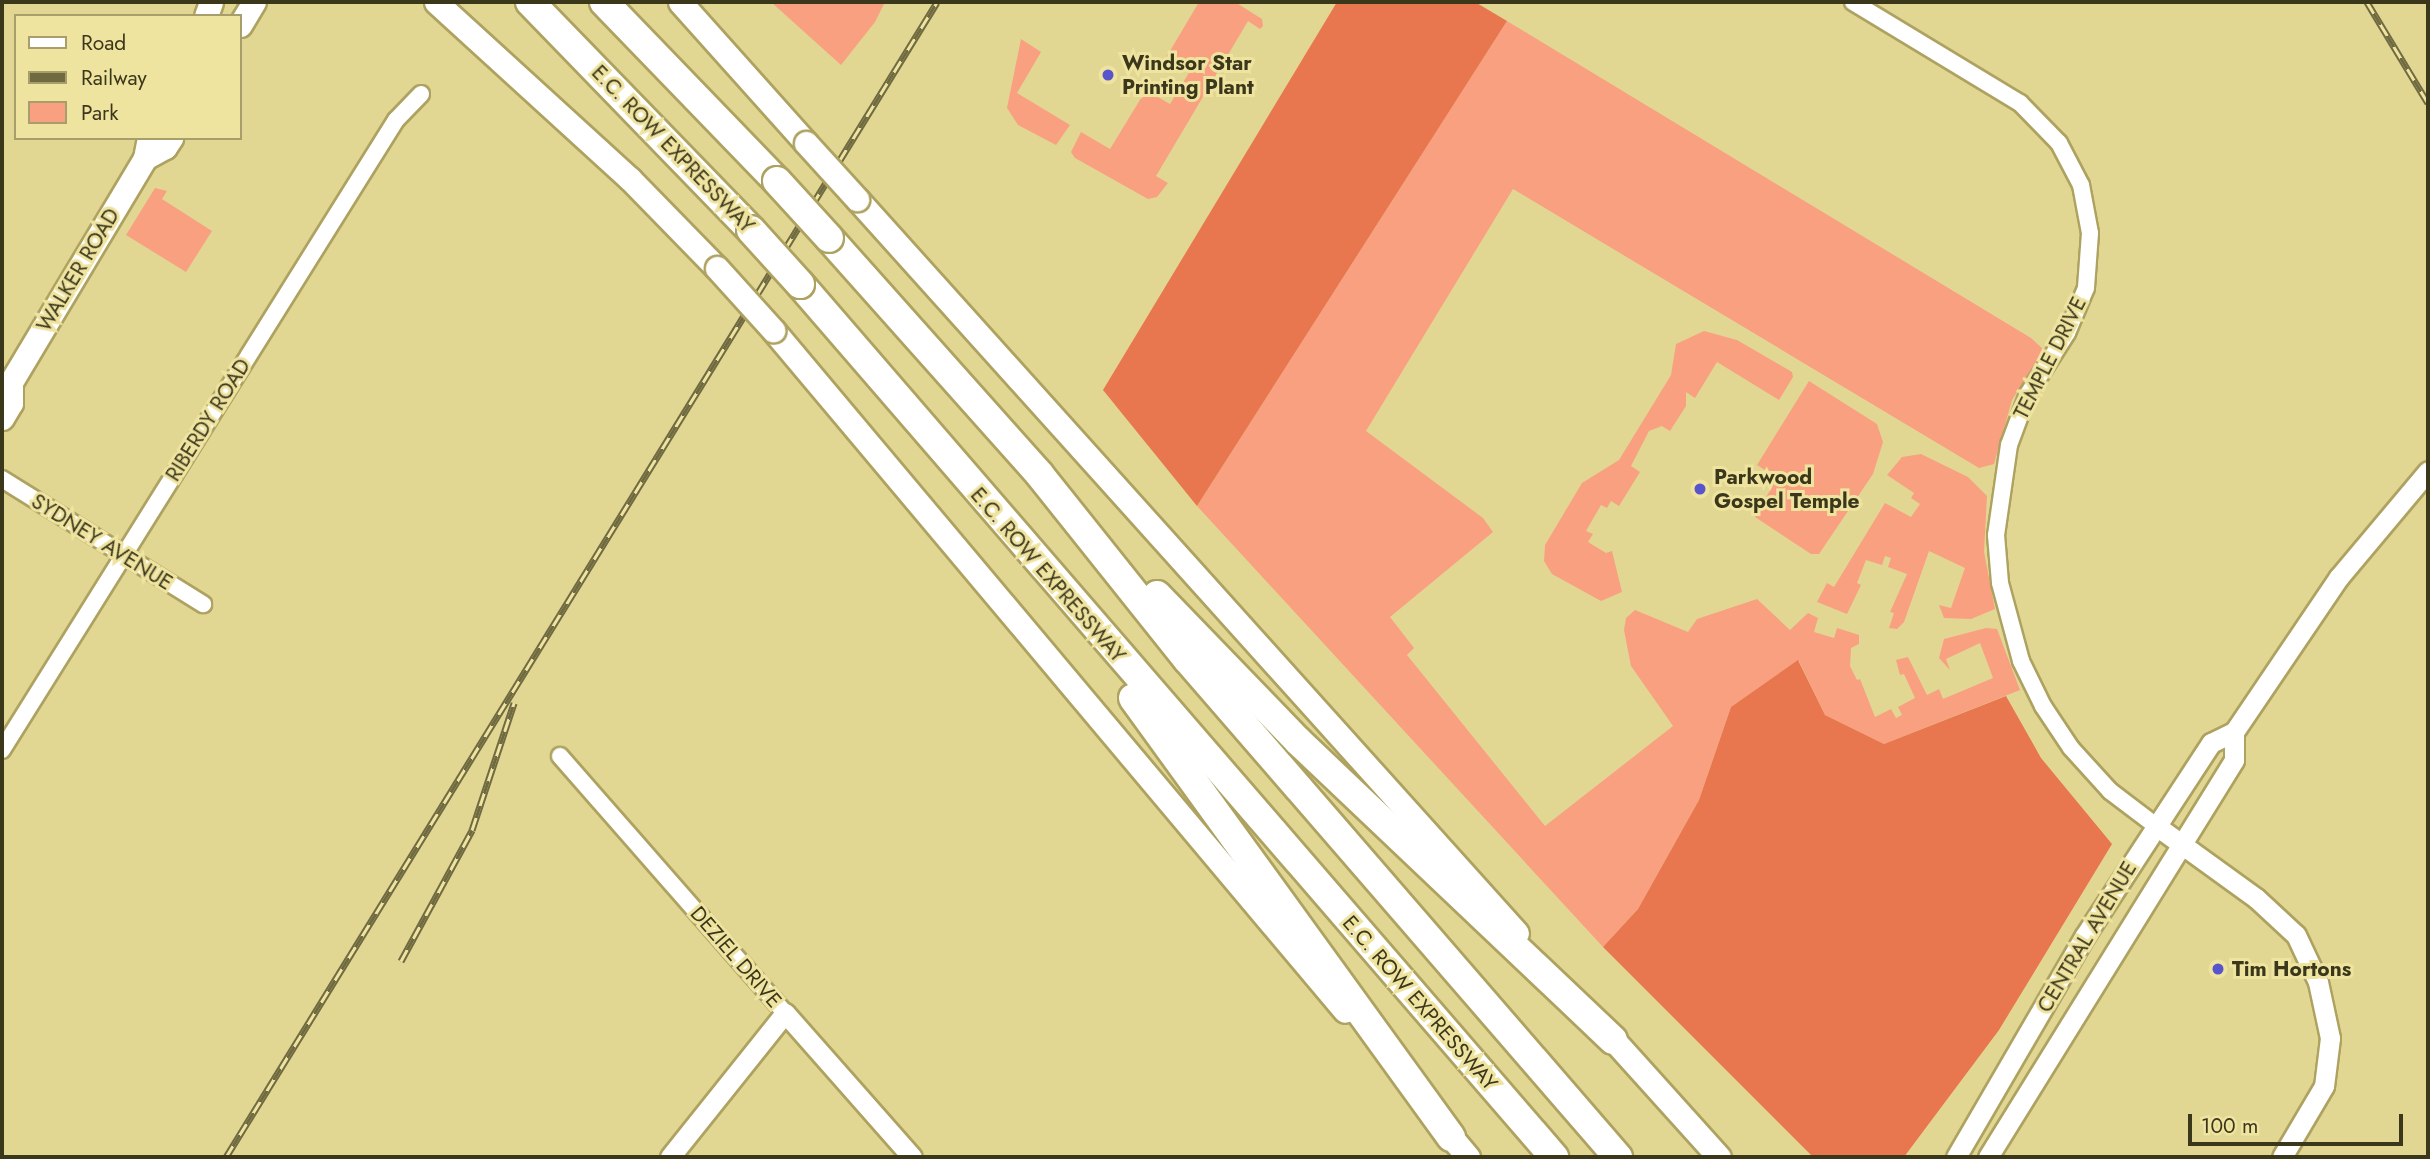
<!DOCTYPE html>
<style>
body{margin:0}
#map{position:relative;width:2430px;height:1159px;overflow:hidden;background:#e2d693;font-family:Jost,sans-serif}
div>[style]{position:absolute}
.green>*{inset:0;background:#f9a081}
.forest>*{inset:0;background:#e8764e}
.roads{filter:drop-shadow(2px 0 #aea261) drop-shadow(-2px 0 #aea261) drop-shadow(0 2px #aea261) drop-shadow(0 -2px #aea261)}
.minor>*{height:16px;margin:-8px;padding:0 8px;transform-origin:8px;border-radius:8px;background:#fff}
.tertiary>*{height:19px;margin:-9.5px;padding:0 9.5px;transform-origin:9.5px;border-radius:9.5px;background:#fff}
.secondary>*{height:23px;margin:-11.5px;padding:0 11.5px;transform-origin:11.5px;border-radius:11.5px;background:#fff}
.motorway>*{height:28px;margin:-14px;padding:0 14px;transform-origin:14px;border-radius:14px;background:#fff}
.rail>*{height:7px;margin-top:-3.5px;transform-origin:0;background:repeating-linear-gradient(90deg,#efe3a0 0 13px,#706a41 0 26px);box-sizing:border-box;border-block:2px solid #706a41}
.bridges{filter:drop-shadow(2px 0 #aea261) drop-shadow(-2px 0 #aea261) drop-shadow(0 2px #aea261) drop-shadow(0 -2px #aea261)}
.secondary-bridge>*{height:23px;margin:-11.5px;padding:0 11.5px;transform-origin:11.5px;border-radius:11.5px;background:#fff}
.motorway-bridge>*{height:28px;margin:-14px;padding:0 14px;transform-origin:14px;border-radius:14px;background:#fff}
.dots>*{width:19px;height:19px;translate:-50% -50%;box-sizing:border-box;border:4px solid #efe3a0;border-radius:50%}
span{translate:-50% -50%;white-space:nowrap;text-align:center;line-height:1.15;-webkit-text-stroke:6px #efe3a0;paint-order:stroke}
.poi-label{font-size:21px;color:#3b371b;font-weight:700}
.left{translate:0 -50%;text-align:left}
.street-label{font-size:21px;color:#3b371b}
.frame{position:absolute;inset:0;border:4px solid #3b371b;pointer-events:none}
.legend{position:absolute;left:14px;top:14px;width:228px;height:126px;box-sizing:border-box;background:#efe3a0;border:2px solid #a79e6b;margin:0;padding:9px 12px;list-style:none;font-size:21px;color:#3b371b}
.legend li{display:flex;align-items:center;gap:14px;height:35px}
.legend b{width:35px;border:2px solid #a79e6b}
.scale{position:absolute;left:2188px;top:1114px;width:215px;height:32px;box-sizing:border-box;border:4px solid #3b371b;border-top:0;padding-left:9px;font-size:21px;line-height:24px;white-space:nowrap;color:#3b371b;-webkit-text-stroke:5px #efe3a0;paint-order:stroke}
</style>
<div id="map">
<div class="green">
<i style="clip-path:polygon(771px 2px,885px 2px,875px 22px,841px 65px)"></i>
<i style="clip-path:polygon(1199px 2px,1235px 2px,1262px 19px,1263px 26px,1260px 29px,1248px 21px,1156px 176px,1168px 183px,1157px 197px,1148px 199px,1075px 158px,1071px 152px,1081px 132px,1110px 149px,1146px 90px,1170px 104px,1190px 71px,1167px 56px)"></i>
<i style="clip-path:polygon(1507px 21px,2031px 338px,2044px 350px,2012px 400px,1994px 464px,1979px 468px,1513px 189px,1366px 431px,1483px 518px,1493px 532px,1390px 617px,1414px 648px,1407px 655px,1545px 826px,1673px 726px,1631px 666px,1624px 630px,1626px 618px,1635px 610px,1688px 632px,1697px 619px,1757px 599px,1790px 630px,1808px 613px,1818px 618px,1814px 632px,1834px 638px,1837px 628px,1859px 635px,1859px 644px,1851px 648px,1850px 666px,1857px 680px,1860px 679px,1875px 717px,1891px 709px,1896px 718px,1902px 715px,1898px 707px,1915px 698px,1904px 674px,1900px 675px,1896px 660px,1908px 657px,1927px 695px,1939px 689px,1943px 699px,1993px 678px,1980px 643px,1946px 659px,1950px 670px,1939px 658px,1944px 639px,1986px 628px,1997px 629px,2020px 690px,1884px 744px,1825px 715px,1799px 661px,1731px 707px,1699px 800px,1638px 909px,1603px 947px,1197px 506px)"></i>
<i style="clip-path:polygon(1021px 39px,1041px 52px,1017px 93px,1070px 125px,1056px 145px,1018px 125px,1007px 108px)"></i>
<i style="clip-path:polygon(155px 188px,167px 191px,162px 199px,212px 231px,186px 272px,126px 235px)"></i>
<i style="clip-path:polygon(1704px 331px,1737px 340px,1792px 372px,1793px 377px,1779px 400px,1717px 362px,1695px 398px,1686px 392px,1686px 406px,1670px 431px,1662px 426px,1649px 431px,1631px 466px,1640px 472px,1619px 506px,1611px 501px,1607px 508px,1601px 505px,1586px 531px,1593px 534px,1588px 542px,1606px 553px,1612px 551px,1622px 592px,1601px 601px,1552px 574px,1544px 561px,1545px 545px,1582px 483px,1619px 460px,1671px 375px,1676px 344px)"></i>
<i style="clip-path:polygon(1809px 381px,1877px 424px,1883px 442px,1873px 474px,1819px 554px,1811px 554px,1755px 517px,1777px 478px,1757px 465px)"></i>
<i style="clip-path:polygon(1921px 454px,1968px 477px,1987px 496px,1984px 552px,1995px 609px,1971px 619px,1944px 618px,1939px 605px,1951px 608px,1965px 568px,1929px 551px,1904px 622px,1897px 629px,1889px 628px,1894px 613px,1890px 612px,1907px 574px,1888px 567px,1891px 558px,1885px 556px,1882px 565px,1866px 560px,1857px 583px,1861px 585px,1847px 614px,1817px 602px,1827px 583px,1834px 587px,1885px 503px,1911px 517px,1920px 504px,1911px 498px,1914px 493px,1887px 475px,1902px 457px)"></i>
</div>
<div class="forest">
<i style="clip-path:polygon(1337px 2px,1475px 2px,1507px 21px,1197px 506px,1103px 390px)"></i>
<i style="clip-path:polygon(1798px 660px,1825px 715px,1884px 744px,2006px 696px,2041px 758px,2112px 844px,1999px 1030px,1904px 1157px,1813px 1157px,1603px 947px,1638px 909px,1699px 800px,1731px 707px)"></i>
</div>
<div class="roads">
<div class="minor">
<i style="left:1853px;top:2px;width:195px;rotate:31.2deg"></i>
<i style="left:2020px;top:103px;width:56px;rotate:45.7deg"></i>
<i style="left:2059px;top:143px;width:47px;rotate:62.4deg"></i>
<i style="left:2081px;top:185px;width:49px;rotate:79.4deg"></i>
<i style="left:2090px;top:233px;width:55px;rotate:94.2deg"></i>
<i style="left:2086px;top:288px;width:49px;rotate:112.9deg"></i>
<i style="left:2067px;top:333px;width:72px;rotate:122.6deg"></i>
<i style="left:2028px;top:394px;width:54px;rotate:110.4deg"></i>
<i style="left:2009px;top:445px;width:91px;rotate:98.2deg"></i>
<i style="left:1996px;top:535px;width:48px;rotate:85.2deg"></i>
<i style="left:2000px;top:583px;width:81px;rotate:74.9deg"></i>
<i style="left:2021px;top:661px;width:50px;rotate:63.9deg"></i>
<i style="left:2043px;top:706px;width:50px;rotate:56.3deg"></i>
<i style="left:2071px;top:748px;width:58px;rotate:47.8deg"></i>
<i style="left:2110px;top:791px;width:56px;rotate:37.1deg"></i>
<i style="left:2px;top:479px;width:237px;rotate:31.9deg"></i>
<i style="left:2px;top:750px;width:743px;rotate:-57.98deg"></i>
<i style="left:396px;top:120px;width:36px;rotate:-46deg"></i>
<i style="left:560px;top:756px;width:342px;rotate:48.8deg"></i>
</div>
<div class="tertiary">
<i style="left:2155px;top:825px;width:125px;rotate:35.9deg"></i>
<i style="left:2256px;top:898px;width:54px;rotate:42.8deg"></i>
<i style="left:2296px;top:935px;width:52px;rotate:64.9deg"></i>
<i style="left:2318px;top:982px;width:57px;rotate:77.9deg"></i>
<i style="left:2330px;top:1038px;width:48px;rotate:97.1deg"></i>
<i style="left:2324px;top:1086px;width:82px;rotate:120.6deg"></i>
<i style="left:670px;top:1157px;width:184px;rotate:-51.4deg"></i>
<i style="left:785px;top:1013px;width:192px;rotate:48.6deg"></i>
<i style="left:1956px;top:1157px;width:255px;rotate:-59.8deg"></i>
<i style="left:2084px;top:937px;width:232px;rotate:-56.8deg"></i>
<i style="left:2211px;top:743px;width:25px;rotate:-26deg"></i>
<i style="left:2234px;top:732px;width:187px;rotate:-55.9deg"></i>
<i style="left:2339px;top:577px;width:138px;rotate:-50deg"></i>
<i style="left:1988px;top:1157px;width:467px;rotate:-58.2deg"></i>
<i style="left:2234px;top:760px;width:28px;rotate:-90deg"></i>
</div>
<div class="secondary">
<i style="left:436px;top:2px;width:263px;rotate:42.4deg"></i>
<i style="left:630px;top:179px;width:124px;rotate:45.7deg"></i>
<i style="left:680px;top:2px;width:189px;rotate:48.2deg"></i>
<i style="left:206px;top:16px;width:15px;rotate:-70deg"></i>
<i style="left:240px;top:25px;width:27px;rotate:-59deg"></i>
<i style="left:145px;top:158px;width:23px;rotate:-29deg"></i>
<i style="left:165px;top:147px;width:11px;rotate:-56deg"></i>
<i style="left:857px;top:199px;width:987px;rotate:48.04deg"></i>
<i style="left:773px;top:330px;width:889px;rotate:49.97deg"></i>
<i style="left:2px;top:418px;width:17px;rotate:-59deg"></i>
<i style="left:11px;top:403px;width:21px;rotate:-90deg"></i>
<i style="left:11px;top:382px;width:261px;rotate:-59.1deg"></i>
<i style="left:145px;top:158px;width:20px;rotate:-79deg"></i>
<i style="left:1601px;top:1026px;width:176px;rotate:48deg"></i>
<i style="left:1441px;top:1125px;width:42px;rotate:49.8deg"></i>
</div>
<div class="motorway">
<i style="left:530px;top:2px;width:318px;rotate:45.9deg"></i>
<i style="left:604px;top:2px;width:249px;rotate:46deg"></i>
<i style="left:829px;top:238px;width:317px;rotate:48.3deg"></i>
<i style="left:1040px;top:475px;width:236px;rotate:51.4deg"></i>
<i style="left:1187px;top:659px;width:659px;rotate:49.13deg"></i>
<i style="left:800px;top:284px;width:1154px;rotate:49.18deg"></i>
<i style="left:1157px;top:595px;width:203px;rotate:46deg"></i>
<i style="left:1298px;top:741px;width:434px;rotate:43.5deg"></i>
<i style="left:1133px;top:698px;width:542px;rotate:54.08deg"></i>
</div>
</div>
<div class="rail">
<i style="left:2367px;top:2px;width:118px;rotate:58.9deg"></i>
<i style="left:401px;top:961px;width:149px;rotate:-61.5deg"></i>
<i style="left:472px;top:830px;width:134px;rotate:-71.7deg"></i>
<i style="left:226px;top:1157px;width:1356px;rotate:-58.38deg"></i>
</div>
<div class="bridges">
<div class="secondary-bridge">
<i style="left:806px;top:143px;width:76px;rotate:47.7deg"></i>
<i style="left:717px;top:268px;width:84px;rotate:47.9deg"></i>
</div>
<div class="motorway-bridge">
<i style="left:777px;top:181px;width:77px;rotate:47.6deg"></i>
<i style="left:751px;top:230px;width:73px;rotate:47.8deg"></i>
</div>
</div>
<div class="dots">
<i style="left:1108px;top:75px;background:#5854cb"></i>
<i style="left:1700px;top:489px;background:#5854cb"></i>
<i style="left:2218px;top:969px;background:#5854cb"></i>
</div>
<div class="poi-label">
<span class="left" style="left:1122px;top:75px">Windsor Star<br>Printing Plant</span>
<span class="left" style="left:1714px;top:489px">Parkwood<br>Gospel Temple</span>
<span class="left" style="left:2232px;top:969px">Tim Hortons</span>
</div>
<div class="street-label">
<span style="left:673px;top:149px;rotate:46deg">E.C. ROW EXPRESSWAY</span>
<span style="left:78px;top:270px;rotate:-59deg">WALKER ROAD</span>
<span style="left:2050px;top:358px;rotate:-63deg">TEMPLE DRIVE</span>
<span style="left:208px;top:420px;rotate:-58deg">RIBERDY ROAD</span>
<span style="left:102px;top:542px;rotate:32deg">SYDNEY AVENUE</span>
<span style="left:1048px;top:575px;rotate:49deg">E.C. ROW EXPRESSWAY</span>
<span style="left:2087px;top:937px;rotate:-59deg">CENTRAL AVENUE</span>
<span style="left:736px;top:957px;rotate:49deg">DEZIEL DRIVE</span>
<span style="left:1420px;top:1003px;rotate:49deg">E.C. ROW EXPRESSWAY</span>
</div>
<div class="frame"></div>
<ul class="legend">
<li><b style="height:9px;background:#fff"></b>Road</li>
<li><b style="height:9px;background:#706a41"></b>Railway</li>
<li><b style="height:19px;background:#f9a081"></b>Park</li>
</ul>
<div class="scale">100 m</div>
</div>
